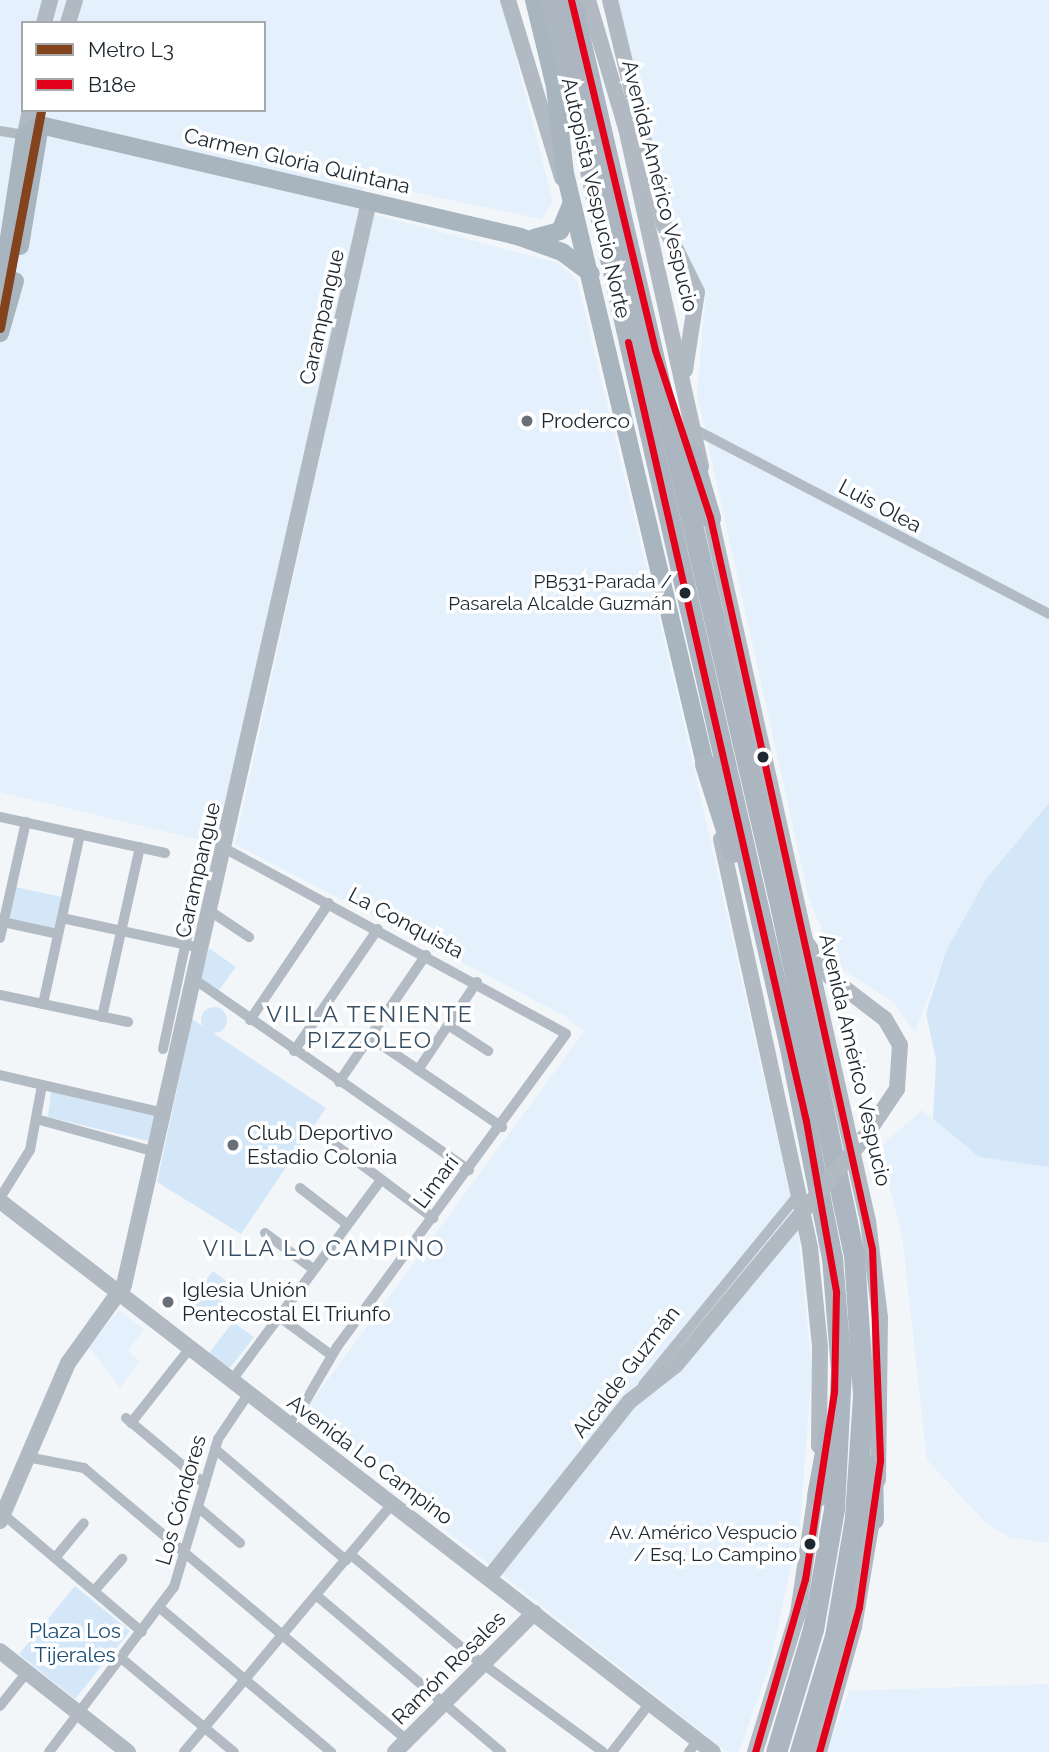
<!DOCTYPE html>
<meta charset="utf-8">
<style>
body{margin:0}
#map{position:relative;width:1049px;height:1752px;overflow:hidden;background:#f3f6f9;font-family:Raleway,sans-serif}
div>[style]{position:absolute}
.built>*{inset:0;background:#e4f0fc}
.green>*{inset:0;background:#d3e7f9}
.round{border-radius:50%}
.street>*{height:10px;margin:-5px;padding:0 5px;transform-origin:5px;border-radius:5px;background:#b2bbc4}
.secondary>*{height:16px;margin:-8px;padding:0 8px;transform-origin:8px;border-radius:8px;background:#b1bac3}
.primary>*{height:18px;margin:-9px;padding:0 9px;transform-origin:9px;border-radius:9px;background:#a8b4be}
.highway>*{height:21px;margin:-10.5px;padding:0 10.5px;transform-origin:10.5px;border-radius:10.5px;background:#acb6c1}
.secondary-bridge>*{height:16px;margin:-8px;padding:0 8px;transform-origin:8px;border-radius:8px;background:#b1bac3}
.bus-1>*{height:7px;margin:-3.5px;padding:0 3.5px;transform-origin:3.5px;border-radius:3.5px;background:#e2001a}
.metro-1>*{height:9px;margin:-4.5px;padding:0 4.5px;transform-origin:4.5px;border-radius:4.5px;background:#83441d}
.dots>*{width:19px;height:19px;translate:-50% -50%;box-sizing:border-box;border:4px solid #fff;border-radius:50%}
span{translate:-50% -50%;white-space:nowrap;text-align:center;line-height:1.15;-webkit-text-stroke:7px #fff;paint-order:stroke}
.bus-label{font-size:19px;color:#1d2730}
.right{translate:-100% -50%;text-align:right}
.street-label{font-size:21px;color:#1d2730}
.poi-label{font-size:21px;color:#1d2730}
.left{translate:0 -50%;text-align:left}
.park-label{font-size:21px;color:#194d76}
.neighbourhood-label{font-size:23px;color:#374e62;letter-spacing:2px}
.legend{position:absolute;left:21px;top:21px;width:245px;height:91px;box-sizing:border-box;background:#fff;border:2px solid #a5a9ac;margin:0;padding:9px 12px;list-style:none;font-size:21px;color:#1d2730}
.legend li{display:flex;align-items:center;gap:14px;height:35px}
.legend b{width:35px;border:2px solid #a5a9ac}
</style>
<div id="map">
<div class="built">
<i style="clip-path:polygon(evenodd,0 0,501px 0,553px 202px,541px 219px,365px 182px,217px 844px,0 792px,0 0,23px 23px,264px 23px,264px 110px,23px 110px,23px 23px)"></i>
<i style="clip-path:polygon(612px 0,1049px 0,1049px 803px,986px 879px,946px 951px,915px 1032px,893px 1002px,837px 966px,809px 899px,697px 394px,706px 291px,675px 236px)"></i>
<i style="clip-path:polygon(373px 214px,558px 263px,577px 280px,684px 724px,798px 1231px,812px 1371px,800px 1523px,770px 1664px,739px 1752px,727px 1752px,301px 1416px,584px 1032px,565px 1016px,235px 844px)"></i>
<i style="clip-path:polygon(922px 1110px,979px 1157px,1049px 1167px,1049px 1543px,1010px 1538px,983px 1520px,927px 1460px,902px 1234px,879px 1148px)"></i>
<i style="clip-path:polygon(119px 1310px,144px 1329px,128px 1351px,139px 1361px,120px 1388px,89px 1347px)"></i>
<i style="clip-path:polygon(1049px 1684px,1049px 1752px,827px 1752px,849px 1691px)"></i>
</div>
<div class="green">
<i style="clip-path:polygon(1049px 803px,1049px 1167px,979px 1157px,933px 1119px,936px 1060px,926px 1013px,946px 951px,986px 879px)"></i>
<i style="clip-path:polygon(15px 887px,62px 897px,55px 928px,9px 918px)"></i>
<i style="clip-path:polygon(209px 948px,236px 967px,219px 990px,201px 978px)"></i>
<i class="round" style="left:201px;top:1007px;width:26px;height:26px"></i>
<i style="clip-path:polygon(192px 1019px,326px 1108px,241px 1234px,157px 1182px)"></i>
<i style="clip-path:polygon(51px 1092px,155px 1115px,148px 1141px,48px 1117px)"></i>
<i style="clip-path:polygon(213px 1271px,234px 1287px,210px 1318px,189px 1302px)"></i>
<i style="clip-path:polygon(233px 1322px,254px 1337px,229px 1369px,209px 1353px)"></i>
<i style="clip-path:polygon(75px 1586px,130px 1631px,75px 1699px,19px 1654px)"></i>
</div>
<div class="street">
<i style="left:0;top:131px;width:25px;rotate:9deg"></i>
<i style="left:694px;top:429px;width:400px;rotate:27.5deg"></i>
<i style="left:0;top:817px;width:169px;rotate:12.3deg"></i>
<i style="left:224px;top:848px;width:389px;rotate:28.5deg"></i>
<i style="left:566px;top:1034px;width:388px;rotate:126.2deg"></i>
<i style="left:337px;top:1347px;width:91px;rotate:120.2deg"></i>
<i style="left:210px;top:911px;width:47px;rotate:33.7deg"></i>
<i style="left:62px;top:918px;width:133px;rotate:12.2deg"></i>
<i style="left:3px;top:922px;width:56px;rotate:12.3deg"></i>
<i style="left:0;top:938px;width:119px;rotate:-77.4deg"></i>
<i style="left:194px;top:979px;width:335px;rotate:34.8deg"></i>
<i style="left:0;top:995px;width:131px;rotate:11.9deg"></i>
<i style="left:43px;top:1004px;width:174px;rotate:-77.7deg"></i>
<i style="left:102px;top:1017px;width:174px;rotate:-77.4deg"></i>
<i style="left:250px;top:1020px;width:141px;rotate:-56deg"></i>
<i style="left:448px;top:1025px;width:48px;rotate:33deg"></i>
<i style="left:370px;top:1037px;width:160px;rotate:34.3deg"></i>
<i style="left:163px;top:1049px;width:206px;rotate:-77.9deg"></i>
<i style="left:294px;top:1051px;width:148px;rotate:-55.5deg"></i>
<i style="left:418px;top:1070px;width:106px;rotate:-56.2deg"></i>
<i style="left:0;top:1075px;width:168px;rotate:13deg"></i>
<i style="left:339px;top:1082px;width:154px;rotate:-55.6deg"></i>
<i style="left:40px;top:1120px;width:119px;rotate:15.5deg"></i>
<i style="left:334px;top:1144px;width:124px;rotate:36.8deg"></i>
<i style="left:300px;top:1188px;width:59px;rotate:37.5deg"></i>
<i style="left:0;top:1198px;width:57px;rotate:-58deg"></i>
<i style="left:30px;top:1150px;width:66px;rotate:-79.5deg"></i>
<i style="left:265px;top:1233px;width:60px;rotate:36.9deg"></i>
<i style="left:278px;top:1316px;width:66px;rotate:36.3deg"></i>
<i style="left:232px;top:1380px;width:249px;rotate:-53.3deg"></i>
<i style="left:643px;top:1385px;width:247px;rotate:-50.8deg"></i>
<i style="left:126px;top:1418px;width:103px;rotate:39.9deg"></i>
<i style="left:131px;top:1423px;width:95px;rotate:-51.8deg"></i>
<i style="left:215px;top:1449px;width:172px;rotate:40.3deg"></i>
<i style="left:27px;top:1457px;width:58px;rotate:10.9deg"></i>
<i style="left:84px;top:1468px;width:422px;rotate:40.1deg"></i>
<i style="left:199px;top:1508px;width:54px;rotate:40.5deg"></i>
<i style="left:3px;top:1514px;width:182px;rotate:40.3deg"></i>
<i style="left:350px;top:1554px;width:159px;rotate:39.9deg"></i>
<i style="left:472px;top:1656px;width:162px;rotate:36.2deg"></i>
<i style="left:55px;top:1558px;width:45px;rotate:-50.4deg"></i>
<i style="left:94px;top:1591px;width:43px;rotate:-48.8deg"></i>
<i style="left:316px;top:1595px;width:243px;rotate:40.3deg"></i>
<i style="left:160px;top:1608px;width:224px;rotate:40.1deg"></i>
<i style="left:121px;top:1658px;width:147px;rotate:39.8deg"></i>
<i style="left:0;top:1706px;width:43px;rotate:-51.5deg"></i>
<i style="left:49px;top:1752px;width:207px;rotate:-52.9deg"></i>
<i style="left:174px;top:1587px;width:154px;rotate:-73.4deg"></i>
<i style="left:218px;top:1439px;width:55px;rotate:-56deg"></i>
<i style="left:184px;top:1752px;width:325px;rotate:-50deg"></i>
<i style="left:612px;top:1752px;width:62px;rotate:-52.2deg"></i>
<i style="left:689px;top:1752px;width:15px;rotate:-53deg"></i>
</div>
<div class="secondary">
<i style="left:508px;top:0;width:186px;rotate:73.1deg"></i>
<i style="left:588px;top:0;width:134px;rotate:73.5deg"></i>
<i style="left:626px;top:128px;width:347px;rotate:77.5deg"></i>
<i style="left:610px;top:0;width:231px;rotate:76.5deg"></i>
<i style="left:664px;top:225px;width:75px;rotate:63.8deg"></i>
<i style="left:697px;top:292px;width:79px;rotate:98.7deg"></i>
<i style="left:44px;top:23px;width:24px;rotate:-75deg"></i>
<i style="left:68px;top:23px;width:24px;rotate:-73deg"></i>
<i style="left:25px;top:135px;width:25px;rotate:-79deg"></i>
<i style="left:708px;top:506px;width:733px;rotate:77.39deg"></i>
<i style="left:868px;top:1221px;width:98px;rotate:82.9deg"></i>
<i style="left:880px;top:1318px;width:162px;rotate:90.7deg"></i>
<i style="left:721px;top:839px;width:419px;rotate:77.7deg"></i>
<i style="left:810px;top:1248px;width:100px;rotate:84.2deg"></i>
<i style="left:820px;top:1347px;width:99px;rotate:90.6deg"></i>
<i style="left:808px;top:945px;width:39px;rotate:55deg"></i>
<i style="left:830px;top:977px;width:69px;rotate:37.4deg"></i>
<i style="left:885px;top:1019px;width:30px;rotate:60deg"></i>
<i style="left:900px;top:1045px;width:44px;rotate:93.9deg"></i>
<i style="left:897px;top:1089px;width:59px;rotate:124deg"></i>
<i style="left:0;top:1201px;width:901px;rotate:37.7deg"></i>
<i style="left:0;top:1521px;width:172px;rotate:-66.7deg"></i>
<i style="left:68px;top:1363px;width:96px;rotate:-54.3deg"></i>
<i style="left:124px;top:1285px;width:1111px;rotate:-77.26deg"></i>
<i style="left:489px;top:1578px;width:226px;rotate:-51.5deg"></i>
<i style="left:630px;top:1401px;width:58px;rotate:-38deg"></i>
<i style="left:676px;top:1365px;width:105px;rotate:-50.4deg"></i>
<i style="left:0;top:1651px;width:163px;rotate:38.3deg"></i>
<i style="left:395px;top:1752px;width:197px;rotate:-45deg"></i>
<i style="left:755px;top:1752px;width:145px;rotate:-72.8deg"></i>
<i style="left:798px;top:1613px;width:128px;rotate:-81.5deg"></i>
<i style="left:819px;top:1752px;width:130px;rotate:-74.4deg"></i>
<i style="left:854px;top:1627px;width:120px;rotate:-80.4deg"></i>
</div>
<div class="primary">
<i style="left:534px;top:0;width:89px;rotate:76.4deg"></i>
<i style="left:555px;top:87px;width:87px;rotate:83.4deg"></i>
<i style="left:565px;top:173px;width:607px;rotate:76.67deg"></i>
<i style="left:534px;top:238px;width:27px;rotate:-15deg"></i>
<i style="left:560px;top:231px;width:30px;rotate:-67deg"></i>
<i style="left:20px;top:246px;width:123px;rotate:-80.6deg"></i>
<i style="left:0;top:296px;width:163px;rotate:-81.2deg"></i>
<i style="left:25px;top:135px;width:18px;rotate:-34deg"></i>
<i style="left:40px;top:125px;width:493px;rotate:13.1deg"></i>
<i style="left:520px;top:237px;width:45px;rotate:19.7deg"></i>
<i style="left:562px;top:252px;width:36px;rotate:37deg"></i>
<i style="left:0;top:333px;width:54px;rotate:-73.9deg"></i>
</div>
<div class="highway">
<i style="left:551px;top:0;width:1070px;rotate:77.15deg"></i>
<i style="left:789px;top:1043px;width:219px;rotate:78.7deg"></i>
<i style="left:832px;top:1258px;width:113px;rotate:85.4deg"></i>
<i style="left:841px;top:1371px;width:138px;rotate:92.9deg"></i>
<i style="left:834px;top:1509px;width:122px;rotate:99.9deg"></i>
<i style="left:813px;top:1629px;width:128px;rotate:106.7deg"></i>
<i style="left:571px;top:0;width:933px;rotate:76.99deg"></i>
<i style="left:781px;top:909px;width:354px;rotate:78.1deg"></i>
<i style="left:854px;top:1255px;width:141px;rotate:86.3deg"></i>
<i style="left:863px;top:1396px;width:122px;rotate:93.8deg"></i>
<i style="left:855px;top:1518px;width:120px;rotate:99.6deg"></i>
<i style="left:835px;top:1636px;width:121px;rotate:106.8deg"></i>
<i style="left:692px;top:456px;width:64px;rotate:73.6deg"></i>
<i style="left:705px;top:764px;width:92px;rotate:72.3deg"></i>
<i style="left:872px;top:1466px;width:53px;rotate:88.9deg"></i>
<i style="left:817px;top:1496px;width:67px;rotate:-79.7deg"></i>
</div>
<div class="secondary-bridge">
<i style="left:743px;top:1284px;width:190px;rotate:-50.3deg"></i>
</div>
<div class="bus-1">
<i style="left:571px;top:0;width:360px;rotate:76.5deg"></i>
<i style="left:655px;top:350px;width:176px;rotate:71.8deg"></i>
<i style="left:710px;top:517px;width:750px;rotate:77.52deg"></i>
<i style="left:872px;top:1249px;width:212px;rotate:87.8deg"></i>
<i style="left:880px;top:1461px;width:148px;rotate:98.2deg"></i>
<i style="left:859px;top:1607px;width:150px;rotate:105.4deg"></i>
<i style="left:628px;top:342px;width:799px;rotate:77.13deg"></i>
<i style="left:806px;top:1121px;width:174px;rotate:80deg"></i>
<i style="left:836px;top:1292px;width:100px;rotate:91.1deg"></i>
<i style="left:834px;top:1392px;width:189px;rotate:98.8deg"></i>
<i style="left:805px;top:1579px;width:180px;rotate:106.1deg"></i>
</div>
<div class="metro-1">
<i style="left:0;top:328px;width:222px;rotate:-79.3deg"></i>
</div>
<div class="dots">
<i style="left:527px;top:421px;background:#686f76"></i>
<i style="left:685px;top:593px;background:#1d2730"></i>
<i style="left:763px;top:757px;background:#1d2730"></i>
<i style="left:233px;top:1145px;background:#686f76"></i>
<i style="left:168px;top:1302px;background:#686f76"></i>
<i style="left:810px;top:1544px;background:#1d2730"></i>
</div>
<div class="bus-label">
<span class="right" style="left:672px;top:593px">PB531-Parada /<br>Pasarela Alcalde Guzmán</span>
<span class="right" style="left:797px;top:1544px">Av. Américo Vespucio<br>/ Esq. Lo Campino</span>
</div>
<div class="street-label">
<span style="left:297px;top:161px;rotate:13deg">Carmen Gloria Quintana</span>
<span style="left:660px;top:186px;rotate:76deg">Avenida Américo Vespucio</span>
<span style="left:596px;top:198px;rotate:77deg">Autopista Vespucio Norte</span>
<span style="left:322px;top:317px;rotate:-77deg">Carampangue</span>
<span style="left:880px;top:506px;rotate:28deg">Luis Olea</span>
<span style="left:198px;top:870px;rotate:-77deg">Carampangue</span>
<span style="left:406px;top:923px;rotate:28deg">La Conquista</span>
<span style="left:855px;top:1060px;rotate:77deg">Avenida Américo Vespucio</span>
<span style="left:436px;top:1182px;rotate:-53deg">Limarí</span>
<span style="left:626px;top:1372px;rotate:-52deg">Alcalde Guzmán</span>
<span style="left:370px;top:1460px;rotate:37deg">Avenida Lo Campino</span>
<span style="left:181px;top:1500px;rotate:-74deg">Los Cóndores</span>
<span style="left:449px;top:1668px;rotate:-45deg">Ramón Rosales</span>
</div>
<div class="poi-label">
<span class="left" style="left:541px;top:421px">Proderco</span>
<span class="left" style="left:247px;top:1145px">Club Deportivo<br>Estadio Colonia</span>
<span class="left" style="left:182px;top:1302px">Iglesia Unión<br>Pentecostal El Triunfo</span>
</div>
<div class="park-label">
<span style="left:75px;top:1643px">Plaza Los<br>Tijerales</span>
</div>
<div class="neighbourhood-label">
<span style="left:370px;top:1027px">VILLA TENIENTE<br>PIZZOLEO</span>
<span style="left:324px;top:1248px">VILLA LO CAMPINO</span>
</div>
<ul class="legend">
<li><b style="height:9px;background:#83441d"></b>Metro L3</li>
<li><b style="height:9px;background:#e2001a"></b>B18e</li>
</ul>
</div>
